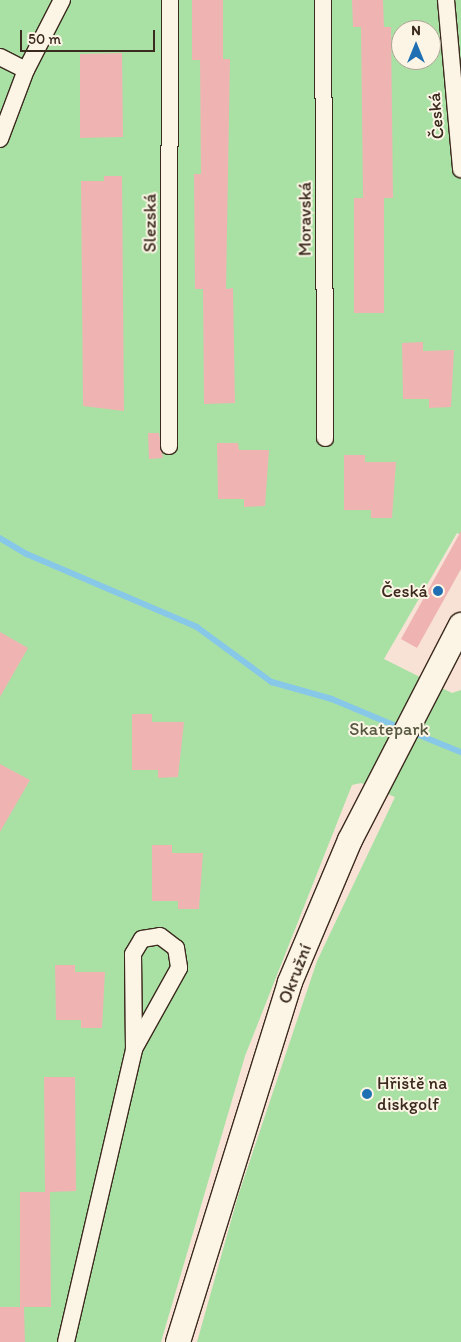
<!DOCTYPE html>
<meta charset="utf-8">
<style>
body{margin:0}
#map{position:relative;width:461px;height:1342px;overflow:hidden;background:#f8e2d6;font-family:Itim,sans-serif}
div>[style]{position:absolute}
.green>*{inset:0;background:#a9e1a5}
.stream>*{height:5.5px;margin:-2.75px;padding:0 2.75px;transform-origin:2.75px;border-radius:2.75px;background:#87c7e8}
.building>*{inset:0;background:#efb4b2}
.roads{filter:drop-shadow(1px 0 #3b2a1e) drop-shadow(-1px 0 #3b2a1e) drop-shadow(0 1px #3b2a1e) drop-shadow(0 -1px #3b2a1e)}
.street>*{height:16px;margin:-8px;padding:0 8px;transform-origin:8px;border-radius:8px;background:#fcf5e5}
.secondary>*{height:24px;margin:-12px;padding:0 12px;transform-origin:12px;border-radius:12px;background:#fcf5e5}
.dots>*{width:14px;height:14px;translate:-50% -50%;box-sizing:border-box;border:2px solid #fcf5e5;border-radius:50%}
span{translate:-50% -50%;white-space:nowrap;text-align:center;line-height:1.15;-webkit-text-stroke:4px #fcf5e5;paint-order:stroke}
.street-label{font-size:18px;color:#3b2a1e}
.poi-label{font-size:18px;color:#3b2a1e}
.right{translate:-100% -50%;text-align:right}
.left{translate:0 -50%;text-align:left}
.park-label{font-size:18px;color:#565840}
.north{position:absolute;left:391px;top:20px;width:50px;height:50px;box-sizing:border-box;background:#fcf5e5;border:1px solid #afa495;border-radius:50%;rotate:0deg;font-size:14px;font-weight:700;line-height:20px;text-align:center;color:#3b2a1e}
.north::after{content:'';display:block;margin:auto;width:18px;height:22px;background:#1f6fb2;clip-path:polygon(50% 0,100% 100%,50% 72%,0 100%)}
.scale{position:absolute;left:20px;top:30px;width:135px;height:22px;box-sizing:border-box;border:2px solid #3b2a1e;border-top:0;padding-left:6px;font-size:15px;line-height:18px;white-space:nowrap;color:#3b2a1e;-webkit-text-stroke:4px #fcf5e5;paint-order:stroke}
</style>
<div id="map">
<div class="green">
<i style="clip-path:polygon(evenodd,0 0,461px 0,461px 535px,457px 533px,384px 659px,452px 693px,461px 690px,461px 1342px,197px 1342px,238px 1196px,317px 961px,395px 797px,361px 783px,352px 785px,245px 1056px,161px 1342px,0 1342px,0 0,401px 30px,431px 30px,431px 60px,401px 60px,401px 30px)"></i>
</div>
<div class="stream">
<i style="left:0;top:538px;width:31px;rotate:31deg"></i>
<i style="left:27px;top:554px;width:185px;rotate:23.2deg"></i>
<i style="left:197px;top:627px;width:93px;rotate:36.3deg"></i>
<i style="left:272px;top:682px;width:62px;rotate:15.8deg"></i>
<i style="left:332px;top:699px;width:75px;rotate:22.8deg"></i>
<i style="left:412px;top:732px;width:53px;rotate:22.2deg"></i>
</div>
<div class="building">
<i style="clip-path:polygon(192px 0,223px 0,223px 59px,230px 59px,226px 289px,233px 288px,235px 403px,204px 404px,203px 289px,195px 289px,194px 174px,201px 174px,200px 60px,192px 60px)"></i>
<i style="clip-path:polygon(352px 0,383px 0,384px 27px,391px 27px,393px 198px,384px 198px,384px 313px,354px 313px,354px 198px,363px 198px,361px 27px,353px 27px)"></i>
<i style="clip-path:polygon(122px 53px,123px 137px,80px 138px,80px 54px)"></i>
<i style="clip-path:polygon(104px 176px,122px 176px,124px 411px,83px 406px,81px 181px,104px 181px)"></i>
<i style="clip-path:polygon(423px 342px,423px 351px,454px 350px,451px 407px,429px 408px,429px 399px,403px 399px,402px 343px)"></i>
<i style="clip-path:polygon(148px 433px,159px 433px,163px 458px,149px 459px)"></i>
<i style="clip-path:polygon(217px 443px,238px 443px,239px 450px,269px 450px,265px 506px,244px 507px,244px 499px,218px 499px)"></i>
<i style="clip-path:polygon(344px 455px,365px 455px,365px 462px,396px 462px,392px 518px,371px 518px,371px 510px,344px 510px)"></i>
<i style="clip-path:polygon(461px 531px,461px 569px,417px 648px,401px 639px)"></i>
<i style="clip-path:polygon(0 632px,28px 648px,0 697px)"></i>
<i style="clip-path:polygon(132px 714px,152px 714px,152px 722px,184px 722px,178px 777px,158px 778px,158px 770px,132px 770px)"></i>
<i style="clip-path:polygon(0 764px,30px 780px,0 832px)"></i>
<i style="clip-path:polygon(152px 845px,172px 845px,172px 853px,203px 853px,199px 909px,178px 909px,178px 901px,152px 901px)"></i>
<i style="clip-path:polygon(55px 965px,75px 965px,75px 972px,105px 972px,102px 1028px,81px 1028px,81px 1020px,56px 1020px)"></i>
<i style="clip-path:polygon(44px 1077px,75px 1077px,76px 1191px,50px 1192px,51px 1307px,24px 1307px,25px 1342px,0 1342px,0 1307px,20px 1307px,20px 1192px,45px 1192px)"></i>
</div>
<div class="roads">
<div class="street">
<i style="left:323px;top:0;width:438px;rotate:89.7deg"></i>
<i style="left:446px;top:0;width:170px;rotate:84.9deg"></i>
<i style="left:0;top:57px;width:29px;rotate:27deg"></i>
<i style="left:0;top:139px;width:74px;rotate:-69.4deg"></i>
<i style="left:26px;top:70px;width:79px;rotate:-62.8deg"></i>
<i style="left:169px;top:446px;width:446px;rotate:-89.9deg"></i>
<i style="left:66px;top:1342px;width:301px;rotate:-76.9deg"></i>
<i style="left:134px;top:1049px;width:95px;rotate:-90.6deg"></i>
<i style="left:133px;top:954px;width:17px;rotate:-59deg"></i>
<i style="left:142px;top:939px;width:18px;rotate:-9deg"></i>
<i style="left:160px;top:936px;width:20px;rotate:37deg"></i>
<i style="left:176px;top:948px;width:20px;rotate:81deg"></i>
<i style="left:179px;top:968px;width:93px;rotate:119.1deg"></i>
</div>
<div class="secondary">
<i style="left:178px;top:1342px;width:377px;rotate:-72.7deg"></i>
<i style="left:290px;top:982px;width:154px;rotate:-67.1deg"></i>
<i style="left:350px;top:840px;width:242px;rotate:-62.7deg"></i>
</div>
</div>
<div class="dots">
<i style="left:438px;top:591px;background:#1f6fb2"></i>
<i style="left:367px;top:1094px;background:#1f6fb2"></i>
</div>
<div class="street-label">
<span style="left:436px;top:116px;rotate:-95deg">Česká</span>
<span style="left:305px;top:219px;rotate:-90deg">Moravská</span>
<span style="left:150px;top:223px;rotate:-90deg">Slezská</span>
<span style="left:295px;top:974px;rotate:-69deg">Okružní</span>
</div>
<div class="poi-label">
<span class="right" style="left:428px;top:591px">Česká</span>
<span class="left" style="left:377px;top:1094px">Hřiště na<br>diskgolf</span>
</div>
<div class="park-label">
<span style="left:389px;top:729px">Skatepark</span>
</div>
<div class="north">N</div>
<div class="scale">50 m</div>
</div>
